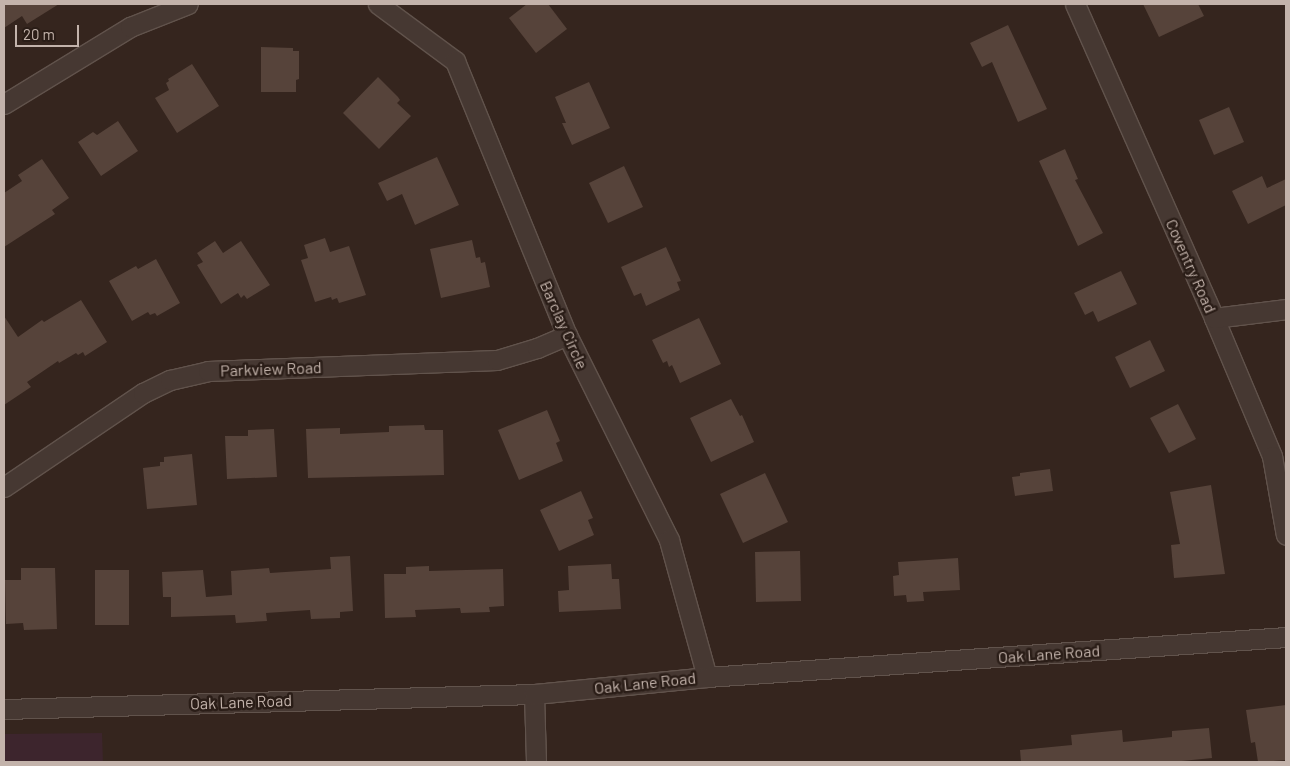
<!DOCTYPE html>
<style>
body{margin:0}
#map{position:relative;width:1290px;height:766px;overflow:hidden;background:#35251e;font-family:Barlow,sans-serif}
div>[style]{position:absolute}
.green>*{inset:0;background:#3d252d}
.building>*{inset:0;background:#56433a}
.roads{filter:drop-shadow(1px 0 #61534c) drop-shadow(-1px 0 #61534c) drop-shadow(0 1px #61534c) drop-shadow(0 -1px #61534c)}
.minor>*{height:19px;margin:-9.5px;padding:0 9.5px;transform-origin:9.5px;border-radius:9.5px;background:#463832}
span{translate:-50% -50%;white-space:nowrap;text-align:center;line-height:1.15;-webkit-text-stroke:5px #2a1d17;paint-order:stroke}
.street-label{font-size:16px;color:#c3b3ab}
.frame{position:absolute;inset:0;border:5px solid #c3b3ab;pointer-events:none}
.scale{position:absolute;left:15px;top:25px;width:64px;height:22px;box-sizing:border-box;border:2px solid #c3b3ab;border-top:0;padding-left:6px;font-size:15px;line-height:18px;white-space:nowrap;color:#c3b3ab;-webkit-text-stroke:4px #2a1d17;paint-order:stroke}
</style>
<div id="map">
<div class="green">
<i style="clip-path:polygon(102px 733px,103px 762px,4px 762px,4px 734px)"></i>
</div>
<div class="building">
<i style="clip-path:polygon(4px 4px,59px 4px,27px 24px,22px 16px,4px 28px)"></i>
<i style="clip-path:polygon(527px 4px,548px 4px,567px 29px,536px 53px,509px 18px)"></i>
<i style="clip-path:polygon(1143px 4px,1198px 4px,1204px 16px,1159px 37px)"></i>
<i style="clip-path:polygon(1008px 25px,1047px 109px,1018px 122px,992px 62px,982px 67px,970px 43px)"></i>
<i style="clip-path:polygon(261px 47px,293px 48px,293px 51px,299px 51px,299px 79px,296px 80px,296px 92px,261px 92px)"></i>
<i style="clip-path:polygon(192px 64px,219px 106px,177px 133px,155px 98px,169px 90px,166px 83px,169px 81px,168px 79px)"></i>
<i style="clip-path:polygon(378px 77px,398px 97px,400px 100px,397px 103px,411px 116px,379px 149px,343px 113px)"></i>
<i style="clip-path:polygon(589px 82px,610px 128px,572px 145px,562px 123px,566px 123px,555px 97px)"></i>
<i style="clip-path:polygon(1229px 107px,1244px 142px,1214px 155px,1199px 120px)"></i>
<i style="clip-path:polygon(118px 121px,138px 151px,101px 176px,78px 142px,93px 132px,97px 135px)"></i>
<i style="clip-path:polygon(1065px 149px,1078px 179px,1075px 180px,1103px 233px,1078px 246px,1039px 161px)"></i>
<i style="clip-path:polygon(437px 157px,459px 205px,415px 225px,402px 194px,387px 201px,378px 183px)"></i>
<i style="clip-path:polygon(42px 159px,69px 198px,52px 210px,55px 214px,4px 247px,4px 193px,22px 181px,18px 175px)"></i>
<i style="clip-path:polygon(624px 166px,643px 207px,608px 223px,589px 183px)"></i>
<i style="clip-path:polygon(1262px 176px,1267px 188px,1286px 179px,1286px 205px,1248px 224px,1232px 191px)"></i>
<i style="clip-path:polygon(325px 238px,330px 252px,349px 246px,366px 295px,339px 303px,337px 298px,332px 300px,331px 297px,315px 302px,301px 260px,308px 258px,304px 245px)"></i>
<i style="clip-path:polygon(472px 240px,476px 258px,480px 257px,481px 263px,485px 262px,490px 287px,441px 298px,430px 249px)"></i>
<i style="clip-path:polygon(215px 241px,223px 253px,241px 241px,270px 285px,247px 299px,244px 295px,241px 298px,238px 293px,221px 304px,197px 265px,203px 262px,197px 253px)"></i>
<i style="clip-path:polygon(666px 247px,681px 281px,677px 282px,680px 290px,646px 306px,641px 293px,634px 296px,621px 267px)"></i>
<i style="clip-path:polygon(156px 259px,180px 303px,157px 316px,155px 313px,150px 315px,148px 312px,132px 321px,109px 281px,136px 266px,138px 269px)"></i>
<i style="clip-path:polygon(1121px 271px,1137px 304px,1098px 322px,1093px 311px,1085px 315px,1074px 293px)"></i>
<i style="clip-path:polygon(81px 300px,107px 342px,85px 356px,83px 352px,78px 355px,76px 353px,59px 363px,58px 361px,27px 382px,31px 387px,4px 405px,4px 316px,18px 337px,42px 320px,44px 322px)"></i>
<i style="clip-path:polygon(699px 318px,721px 364px,680px 383px,672px 365px,669px 367px,667px 361px,663px 363px,652px 340px)"></i>
<i style="clip-path:polygon(1150px 340px,1165px 371px,1130px 388px,1115px 357px)"></i>
<i style="clip-path:polygon(731px 399px,740px 416px,742px 415px,754px 442px,711px 462px,690px 418px)"></i>
<i style="clip-path:polygon(1178px 404px,1196px 439px,1169px 453px,1150px 418px)"></i>
<i style="clip-path:polygon(547px 410px,560px 441px,556px 443px,563px 461px,519px 480px,498px 430px)"></i>
<i style="clip-path:polygon(424px 425px,425px 430px,443px 430px,444px 475px,308px 478px,306px 429px,340px 428px,340px 434px,389px 432px,389px 426px)"></i>
<i style="clip-path:polygon(274px 429px,277px 477px,227px 479px,225px 436px,248px 436px,248px 430px)"></i>
<i style="clip-path:polygon(192px 454px,197px 505px,147px 509px,143px 468px,160px 466px,160px 462px,164px 462px,164px 457px)"></i>
<i style="clip-path:polygon(1050px 469px,1053px 491px,1015px 496px,1012px 477px,1020px 476px,1020px 473px)"></i>
<i style="clip-path:polygon(765px 473px,788px 522px,743px 543px,720px 494px)"></i>
<i style="clip-path:polygon(1211px 485px,1225px 574px,1174px 578px,1171px 545px,1180px 544px,1170px 492px)"></i>
<i style="clip-path:polygon(581px 491px,593px 518px,588px 520px,594px 535px,559px 551px,540px 510px)"></i>
<i style="clip-path:polygon(800px 551px,801px 601px,756px 602px,755px 552px)"></i>
<i style="clip-path:polygon(350px 556px,353px 611px,340px 612px,340px 618px,311px 619px,310px 610px,266px 613px,267px 621px,236px 623px,235px 615px,171px 617px,171px 597px,163px 597px,162px 572px,203px 570px,206px 597px,232px 595px,231px 571px,269px 568px,270px 573px,331px 569px,330px 557px)"></i>
<i style="clip-path:polygon(958px 558px,960px 590px,923px 592px,924px 601px,907px 602px,906px 595px,894px 596px,893px 576px,899px 575px,898px 562px)"></i>
<i style="clip-path:polygon(611px 564px,612px 579px,619px 579px,621px 609px,559px 612px,558px 591px,569px 590px,568px 566px)"></i>
<i style="clip-path:polygon(429px 566px,429px 571px,503px 569px,504px 606px,489px 607px,490px 612px,461px 613px,460px 608px,415px 610px,416px 617px,385px 618px,384px 574px,406px 574px,406px 567px)"></i>
<i style="clip-path:polygon(21px 568px,55px 568px,57px 629px,24px 630px,23px 623px,6px 624px,5px 580px,21px 580px)"></i>
<i style="clip-path:polygon(95px 570px,129px 570px,129px 625px,95px 625px)"></i>
<i style="clip-path:polygon(1286px 705px,1286px 760px,1258px 762px,1255px 742px,1251px 743px,1246px 710px)"></i>
<i style="clip-path:polygon(1209px 728px,1212px 758px,1172px 762px,1021px 762px,1020px 750px,1072px 745px,1071px 735px,1122px 730px,1123px 742px,1172px 737px,1172px 731px)"></i>
</div>
<div class="roads">
<div class="minor">
<i style="left:378px;top:4px;width:96px;rotate:36.5deg"></i>
<i style="left:455px;top:61px;width:296px;rotate:67.8deg"></i>
<i style="left:567px;top:335px;width:229px;rotate:63.5deg"></i>
<i style="left:669px;top:540px;width:142px;rotate:74.5deg"></i>
<i style="left:1075px;top:4px;width:343px;rotate:66.1deg"></i>
<i style="left:1214px;top:318px;width:150px;rotate:67.2deg"></i>
<i style="left:1272px;top:456px;width:80px;rotate:80deg"></i>
<i style="left:4px;top:104px;width:148px;rotate:-31.4deg"></i>
<i style="left:130px;top:27px;width:62px;rotate:-21.6deg"></i>
<i style="left:1214px;top:318px;width:73px;rotate:-7.1deg"></i>
<i style="left:4px;top:487px;width:168px;rotate:-34.1deg"></i>
<i style="left:143px;top:393px;width:30px;rotate:-26deg"></i>
<i style="left:170px;top:380px;width:39px;rotate:-13deg"></i>
<i style="left:208px;top:371px;width:289px;rotate:-2.2deg"></i>
<i style="left:497px;top:360px;width:42px;rotate:-16.7deg"></i>
<i style="left:537px;top:348px;width:33px;rotate:-23deg"></i>
<i style="left:534px;top:694px;width:68px;rotate:88.3deg"></i>
<i style="left:4px;top:709px;width:530px;rotate:-1.62deg"></i>
<i style="left:534px;top:694px;width:174px;rotate:-5.6deg"></i>
<i style="left:707px;top:677px;width:580px;rotate:-3.95deg"></i>
</div>
</div>
<div class="street-label">
<span style="left:1191px;top:266px;rotate:66deg">Coventry Road</span>
<span style="left:564px;top:325px;rotate:66deg">Barclay Circle</span>
<span style="left:271px;top:369px;rotate:-2deg">Parkview Road</span>
<span style="left:1049px;top:654px;rotate:-4deg">Oak Lane Road</span>
<span style="left:645px;top:683px;rotate:-6deg">Oak Lane Road</span>
<span style="left:241px;top:702px;rotate:-2deg">Oak Lane Road</span>
</div>
<div class="frame"></div>
<div class="scale">20 m</div>
</div>
